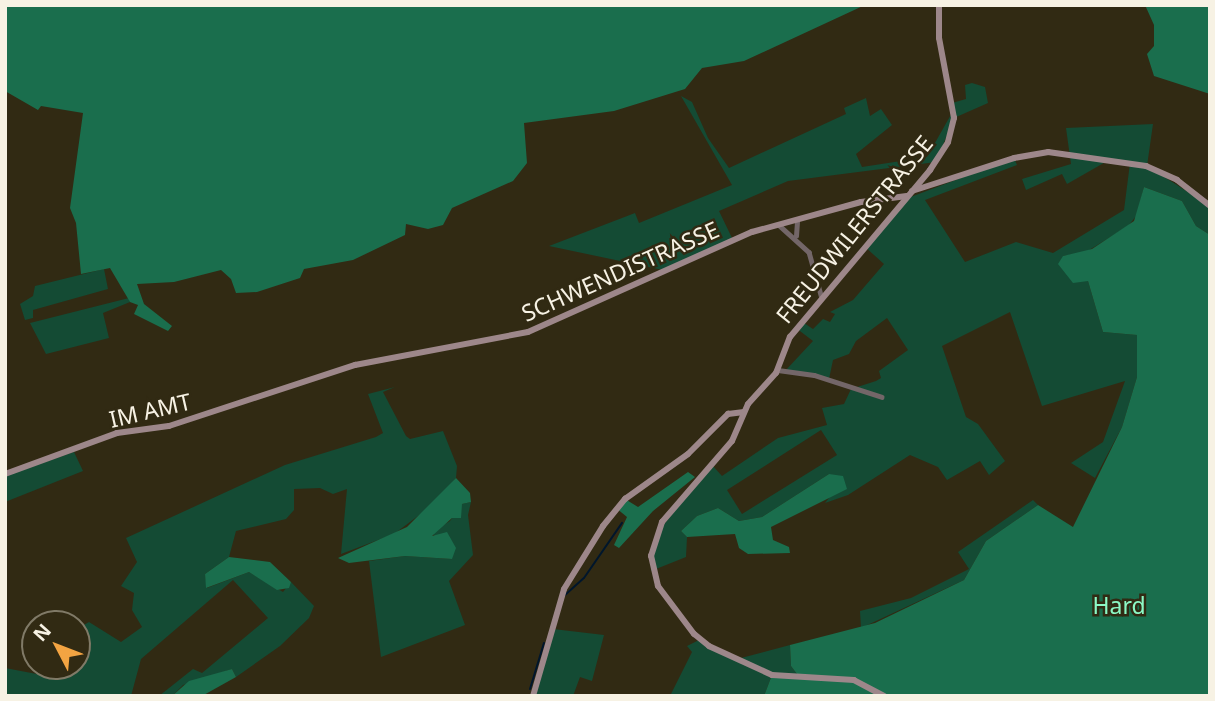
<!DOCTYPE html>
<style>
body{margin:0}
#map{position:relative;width:1215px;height:701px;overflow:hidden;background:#312a13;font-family:"Noto Sans",sans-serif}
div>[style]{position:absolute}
.green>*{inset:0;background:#144b34}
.forest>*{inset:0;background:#1a6e4d}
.stream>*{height:2px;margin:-1px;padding:0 1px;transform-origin:1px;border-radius:1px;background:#00162c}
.street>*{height:4.5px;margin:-2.25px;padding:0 2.25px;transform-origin:2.25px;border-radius:2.25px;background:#736668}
.secondary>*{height:6px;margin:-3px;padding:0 3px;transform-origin:3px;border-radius:3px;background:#9d878a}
span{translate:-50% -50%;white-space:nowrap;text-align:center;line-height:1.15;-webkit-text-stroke:5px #312a13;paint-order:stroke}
.street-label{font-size:23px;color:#f7f2e4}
.park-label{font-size:23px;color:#8bf8c5}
.frame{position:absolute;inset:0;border:7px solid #f7f2e4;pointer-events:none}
.north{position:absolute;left:21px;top:610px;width:70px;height:70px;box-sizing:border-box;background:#312a13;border:2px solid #807a67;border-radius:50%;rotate:312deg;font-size:19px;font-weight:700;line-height:28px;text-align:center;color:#f7f2e4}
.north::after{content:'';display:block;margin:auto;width:24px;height:32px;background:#f3a442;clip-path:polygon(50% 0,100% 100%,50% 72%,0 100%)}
</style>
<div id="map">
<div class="green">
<i style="clip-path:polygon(972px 83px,985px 87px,988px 103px,954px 118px,936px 162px,788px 181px,719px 211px,733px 240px,663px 270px,549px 246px,635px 213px,639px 223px,732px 185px,681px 96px,692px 102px,708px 138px,729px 168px,846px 114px,844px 108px,866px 98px,870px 116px,881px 109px,892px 125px,856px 154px,862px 167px,927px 157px,953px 111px,952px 103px,966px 99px,965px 85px)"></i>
<i style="clip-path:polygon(evenodd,1153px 124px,1147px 166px,1210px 206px,1210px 235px,1196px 226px,1182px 201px,1144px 187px,1137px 215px,1128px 226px,1086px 252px,1063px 256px,1088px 281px,1103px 332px,1137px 335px,1137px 377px,1122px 427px,1095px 478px,1071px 463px,1103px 442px,1125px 381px,1042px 406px,1010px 312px,942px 346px,966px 417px,978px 424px,1005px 461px,989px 475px,980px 461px,947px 480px,938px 467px,910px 455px,848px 495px,825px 503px,832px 494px,829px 474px,762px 517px,739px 521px,718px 508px,697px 516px,681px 531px,687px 537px,686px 557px,651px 571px,657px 533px,712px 465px,722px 476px,778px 438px,827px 425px,822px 408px,844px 404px,851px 389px,876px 381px,881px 378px,879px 371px,908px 350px,887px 318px,856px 341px,849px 354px,833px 360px,829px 379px,785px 371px,813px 341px,796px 328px,801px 321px,813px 329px,823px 319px,830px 322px,835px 314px,830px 312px,853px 300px,884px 264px,864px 246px,908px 198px,1014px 158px,1017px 165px,925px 200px,965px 262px,1016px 242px,1053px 253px,1124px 210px,1130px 163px,1109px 160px,1067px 184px,1062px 174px,1026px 190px,1022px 179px,1071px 164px,1066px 128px,1153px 124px,821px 430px,837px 455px,742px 514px,727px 490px,821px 430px)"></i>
<i style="clip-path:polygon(104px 269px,108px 289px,33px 310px,33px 318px,25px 320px,20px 304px,33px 296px,35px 286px)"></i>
<i style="clip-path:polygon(129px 298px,130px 302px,103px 313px,109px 338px,46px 354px,30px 323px)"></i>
<i style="clip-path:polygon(395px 387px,383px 392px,406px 436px,410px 439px,443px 431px,457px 466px,456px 478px,434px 504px,394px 534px,341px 554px,347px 489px,333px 494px,320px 488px,294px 489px,294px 510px,286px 519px,236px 531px,229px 557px,205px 574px,207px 588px,249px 572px,283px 592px,291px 582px,314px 606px,309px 618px,280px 646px,236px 677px,232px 669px,183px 685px,172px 696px,159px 696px,193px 669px,202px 673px,268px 618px,233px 580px,141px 659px,131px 696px,5px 696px,5px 668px,42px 675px,43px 666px,77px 666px,77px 629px,89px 622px,121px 642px,142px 627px,132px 610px,134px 593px,121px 586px,137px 562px,126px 538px,285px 465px,376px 437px,383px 433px,368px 394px)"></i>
<i style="clip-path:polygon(74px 452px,83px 471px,5px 502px,5px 476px)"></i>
<i style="clip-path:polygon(1033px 500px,1038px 505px,986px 541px,964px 580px,861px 628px,860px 611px,911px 598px,969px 569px,958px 552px)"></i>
<i style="clip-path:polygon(471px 502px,468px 515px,473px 555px,449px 581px,465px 625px,381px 657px,369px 561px,405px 556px,452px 559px,432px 532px,450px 521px,462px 504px)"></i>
<i style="clip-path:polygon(553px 629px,604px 635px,592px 681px,580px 677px,573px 696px,533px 696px)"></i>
<i style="clip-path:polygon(699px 640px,741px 658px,790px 645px,791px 666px,800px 678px,772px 675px,764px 696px,670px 696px,692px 652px,687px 646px)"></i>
</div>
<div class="forest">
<i style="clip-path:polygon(5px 5px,865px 5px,744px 61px,702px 68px,685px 89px,614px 111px,524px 123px,527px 163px,513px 181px,452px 208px,443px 225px,428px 229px,406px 224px,405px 235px,353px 260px,304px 269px,300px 278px,257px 292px,236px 293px,231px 279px,221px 270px,174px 282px,137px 284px,144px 304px,172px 326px,168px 331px,134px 314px,138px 305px,130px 302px,110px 268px,81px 274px,76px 223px,70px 208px,83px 113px,41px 106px,38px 110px,5px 91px)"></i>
<i style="clip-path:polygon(1145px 5px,1210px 5px,1210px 94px,1154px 76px,1147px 54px,1154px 46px,1154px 25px)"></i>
<i style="clip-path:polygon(1144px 187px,1182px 201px,1196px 226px,1210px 235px,1210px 696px,764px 696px,772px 675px,800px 678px,791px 666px,790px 645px,875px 623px,964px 580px,986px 541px,1038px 505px,1073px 527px,1122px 427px,1137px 377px,1137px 335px,1103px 332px,1088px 281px,1073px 283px,1058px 264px,1063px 256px,1092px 249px,1134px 221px)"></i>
<i style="clip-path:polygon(688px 472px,695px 477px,653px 511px,619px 548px,614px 545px,627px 517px,616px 508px,625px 499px,638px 507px)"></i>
<i style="clip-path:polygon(829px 474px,843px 476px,847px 489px,771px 527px,773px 540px,789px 547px,790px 553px,748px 554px,739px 548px,735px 534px,687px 537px,681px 531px,697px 516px,718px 508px,739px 521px,762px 517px)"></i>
<i style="clip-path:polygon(456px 478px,470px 493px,471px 502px,462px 504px,461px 518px,452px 518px,432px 536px,447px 532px,456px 548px,452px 559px,405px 556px,349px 563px,338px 558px,407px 527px)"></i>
<i style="clip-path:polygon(229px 557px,270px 562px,291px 582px,289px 588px,277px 590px,249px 572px,206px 588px,205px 574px)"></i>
<i style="clip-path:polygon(232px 669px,236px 677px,202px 696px,172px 696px,189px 681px)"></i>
</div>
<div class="stream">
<i style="left:565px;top:595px;width:25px;rotate:-42deg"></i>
<i style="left:584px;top:578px;width:67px;rotate:-55.4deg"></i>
<i style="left:530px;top:689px;width:48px;rotate:-73.1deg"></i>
</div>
<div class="street">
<i style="left:780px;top:226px;width:39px;rotate:42deg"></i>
<i style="left:809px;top:252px;width:45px;rotate:74.4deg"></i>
<i style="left:796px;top:236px;width:15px;rotate:-86deg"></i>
<i style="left:778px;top:370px;width:36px;rotate:8deg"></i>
<i style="left:814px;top:375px;width:71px;rotate:17.9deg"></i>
</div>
<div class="secondary">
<i style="left:912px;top:191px;width:107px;rotate:-17.9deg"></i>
<i style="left:1014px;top:158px;width:35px;rotate:-10deg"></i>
<i style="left:1048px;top:152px;width:99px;rotate:8.1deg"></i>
<i style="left:1146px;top:166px;width:34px;rotate:24deg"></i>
<i style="left:1177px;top:180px;width:42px;rotate:38.2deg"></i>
<i style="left:5px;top:474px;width:119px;rotate:-20.1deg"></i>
<i style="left:117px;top:433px;width:52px;rotate:-7.7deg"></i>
<i style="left:169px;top:426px;width:196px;rotate:-18.2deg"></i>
<i style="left:355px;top:365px;width:176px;rotate:-10.8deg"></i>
<i style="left:528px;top:332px;width:245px;rotate:-24.1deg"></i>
<i style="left:752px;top:232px;width:113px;rotate:-15.4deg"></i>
<i style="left:861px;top:202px;width:46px;rotate:-7.4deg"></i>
<i style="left:533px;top:696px;width:111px;rotate:-73.8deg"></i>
<i style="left:564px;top:589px;width:74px;rotate:-58.2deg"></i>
<i style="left:603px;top:526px;width:35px;rotate:-51deg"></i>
<i style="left:625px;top:499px;width:77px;rotate:-35.5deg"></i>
<i style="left:688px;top:454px;width:57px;rotate:-45deg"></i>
<i style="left:728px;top:414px;width:16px;rotate:-7deg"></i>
<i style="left:884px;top:696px;width:34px;rotate:-152deg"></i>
<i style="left:854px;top:680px;width:82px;rotate:-176.5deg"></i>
<i style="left:772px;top:675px;width:69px;rotate:-155.3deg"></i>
<i style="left:709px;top:646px;width:19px;rotate:-141deg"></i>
<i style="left:694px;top:634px;width:60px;rotate:-126.9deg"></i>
<i style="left:658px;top:586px;width:31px;rotate:-103deg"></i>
<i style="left:651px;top:556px;width:36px;rotate:-72deg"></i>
<i style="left:662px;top:522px;width:107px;rotate:-49.2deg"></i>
<i style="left:732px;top:441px;width:40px;rotate:-66.6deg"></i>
<i style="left:748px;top:404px;width:42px;rotate:-47.9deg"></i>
<i style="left:776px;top:373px;width:39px;rotate:-69deg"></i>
<i style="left:790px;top:337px;width:218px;rotate:-50deg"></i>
<i style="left:930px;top:170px;width:33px;rotate:-57deg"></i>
<i style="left:948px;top:142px;width:25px;rotate:-76deg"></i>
<i style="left:954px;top:118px;width:81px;rotate:-100.6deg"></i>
<i style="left:939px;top:38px;width:33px;rotate:-90deg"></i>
</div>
<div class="street-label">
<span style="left:854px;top:229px;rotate:-51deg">FREUDWILERSTRASSE</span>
<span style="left:620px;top:271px;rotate:-24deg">SCHWENDISTRASSE</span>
<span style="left:150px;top:410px;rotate:-13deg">IM AMT</span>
</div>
<div class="park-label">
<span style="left:1119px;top:605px">Hard</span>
</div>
<div class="frame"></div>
<div class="north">N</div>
</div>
